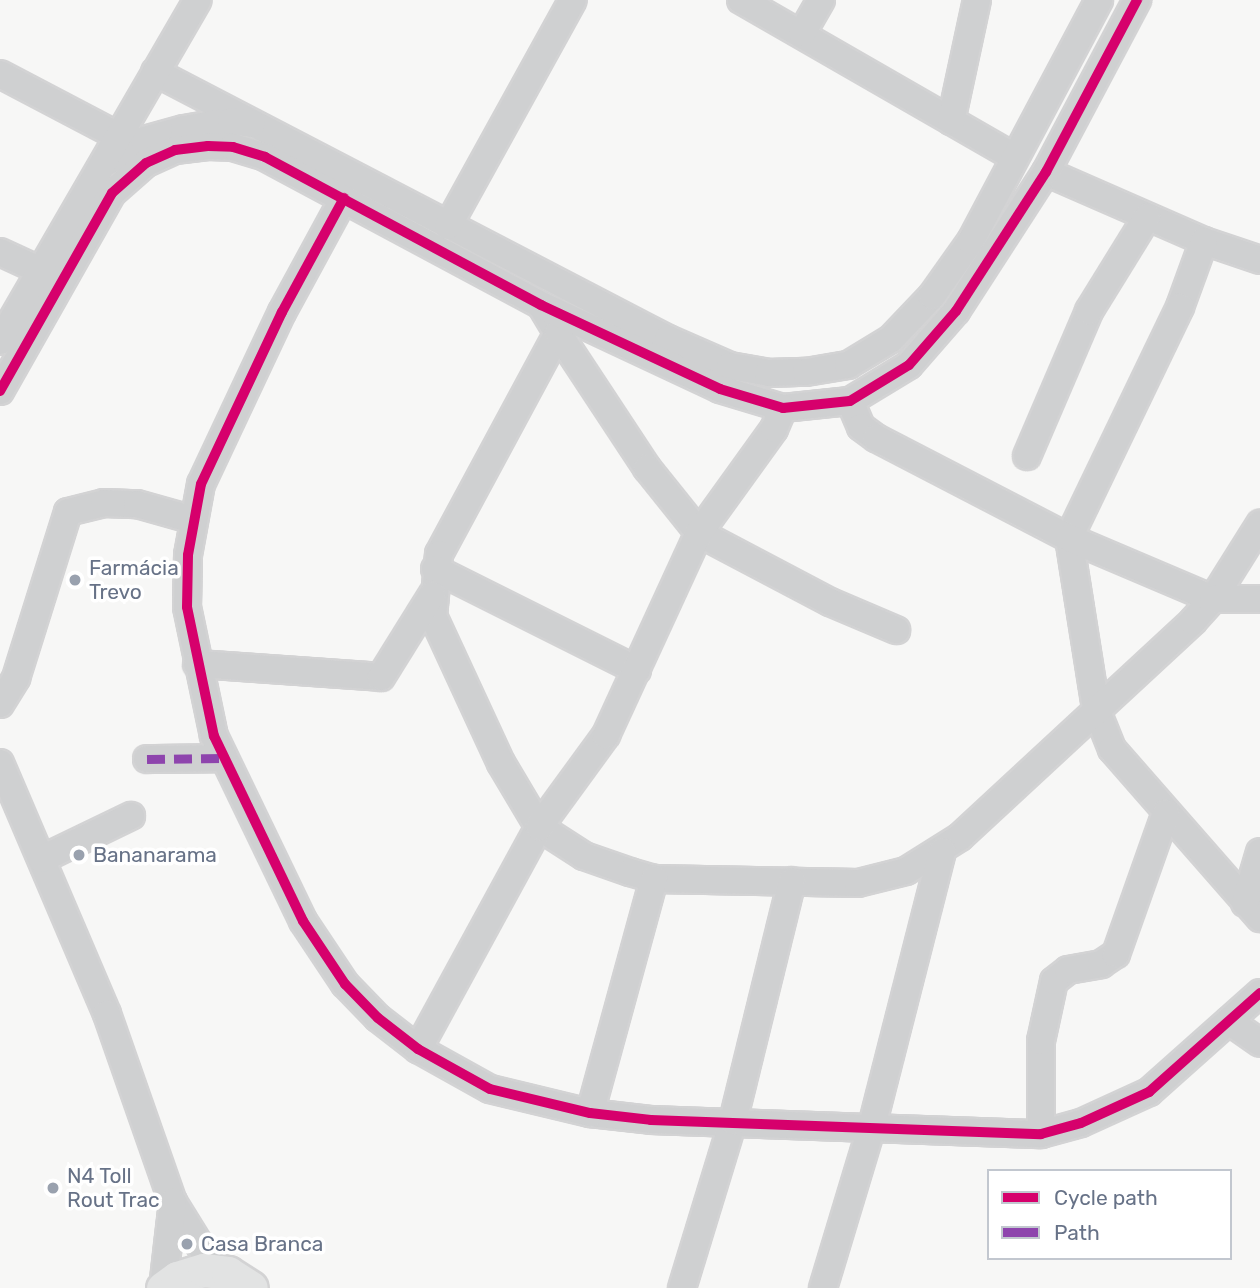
<!DOCTYPE html>
<html>
<head>
<meta charset="utf-8">
<style>
  body { margin:0 }
  #map { position:relative; width:1260px; height:1288px; overflow:hidden; background:#f7f7f6; font-family:Rubik,sans-serif }
  div>[style] { position:absolute }
  [style*='--x'] { left:calc(var(--x)*1px); top:calc(var(--y)*1px); width:calc(var(--w)*1px); rotate:calc(var(--a)*1deg) }
  .roads { filter:drop-shadow(2px 0 #d3d3d4) drop-shadow(-2px 0 #d3d3d4) drop-shadow(0 2px #d3d3d4) drop-shadow(0 -2px #d3d3d4) }
  .minor>* { height:26px; margin:-13px; padding:0 13px; transform-origin:13px; border-radius:13px; background:#cfd0d1 }
  .major>* { height:33px; margin:-16.5px; padding:0 16.5px; transform-origin:16.5px; border-radius:16.5px; background:#e2e3e3 }
  .quiet>* { height:9px; margin-top:-4.5px; transform-origin:0; background:repeating-linear-gradient(90deg,#8e44ad 0 18px,transparent 0 27px) }
  .cycleway>* { height:10px; margin:-5px; padding:0 5px; transform-origin:5px; border-radius:5px; background:#d6006c }
  .dots>* { width:19px; height:19px; translate:-50% -50%; box-sizing:border-box; border:4px solid #fff; border-radius:50% }
  span { translate:-50% -50%; white-space:nowrap; text-align:center; line-height:1.15; -webkit-text-stroke:7px #fff; paint-order:stroke }
  .poi-label { font-size:21px; color:#677287 }
  .left { translate:0 -50%; text-align:left }
  .legend { position:absolute; left:987px; top:1169px; width:245px; height:91px; box-sizing:border-box; background:#fff; border:2px solid #c2c7cf; margin:0; padding:9px 12px; list-style:none; font-size:21px; color:#677287 }
  .legend li { display:flex; align-items:center; gap:14px; height:35px }
  .legend b { width:35px; border:2px solid #c2c7cf }
</style>
</head>
<body>
<div id="map">
  <div class="roads">
    <div class="minor">
      <i style="--x:741;--y:0;--w:313;--a:29.9"></i>
      <i style="--x:802;--y:33;--w:38;--a:-60"></i>
      <i style="--x:155;--y:72;--w:578;--a:27.5"></i>
      <i style="--x:668;--y:339;--w:68;--a:23.5"></i>
      <i style="--x:730;--y:366;--w:39;--a:10"></i>
      <i style="--x:768;--y:373;--w:38;--a:-2"></i>
      <i style="--x:806;--y:372;--w:43;--a:-9.5"></i>
      <i style="--x:848;--y:365;--w:50;--a:-31.2"></i>
      <i style="--x:891;--y:339;--w:59;--a:-46.4"></i>
      <i style="--x:932;--y:296;--w:67;--a:-54.7"></i>
      <i style="--x:971;--y:241;--w:273;--a:-62"></i>
      <i style="--x:0;--y:74;--w:136;--a:27.7"></i>
      <i style="--x:951;--y:121;--w:124;--a:-77.9"></i>
      <i style="--x:107;--y:162;--w:43;--a:-30.7"></i>
      <i style="--x:144;--y:140;--w:41;--a:-15.4"></i>
      <i style="--x:184;--y:129;--w:48;--a:-9.7"></i>
      <i style="--x:231;--y:121;--w:21;--a:8"></i>
      <i style="--x:1046;--y:172;--w:172;--a:23.6"></i>
      <i style="--x:1204;--y:241;--w:59;--a:18.7"></i>
      <i style="--x:344;--y:198;--w:130;--a:118.5"></i>
      <i style="--x:282;--y:312;--w:190;--a:115.2"></i>
      <i style="--x:201;--y:484;--w:72;--a:100.4"></i>
      <i style="--x:188;--y:555;--w:52;--a:91.1"></i>
      <i style="--x:187;--y:607;--w:132;--a:78.2"></i>
      <i style="--x:214;--y:736;--w:205;--a:64.3"></i>
      <i style="--x:303;--y:921;--w:76;--a:56.3"></i>
      <i style="--x:345;--y:984;--w:47;--a:45.9"></i>
      <i style="--x:378;--y:1018;--w:51;--a:37.8"></i>
      <i style="--x:418;--y:1049;--w:82;--a:29.1"></i>
      <i style="--x:490;--y:1089;--w:103;--a:13.5"></i>
      <i style="--x:590;--y:1113;--w:61;--a:6.5"></i>
      <i style="--x:651;--y:1120;--w:390;--a:2.1"></i>
      <i style="--x:1041;--y:1134;--w:41;--a:-15.4"></i>
      <i style="--x:1081;--y:1123;--w:75;--a:-24.5"></i>
      <i style="--x:1149;--y:1092;--w:149;--a:-41.7"></i>
      <i style="--x:448;--y:226;--w:258;--a:-61.1"></i>
      <i style="--x:1204;--y:241;--w:70;--a:110"></i>
      <i style="--x:1180;--y:307;--w:256;--a:115.7"></i>
      <i style="--x:1069;--y:538;--w:173;--a:81"></i>
      <i style="--x:1096;--y:709;--w:43;--a:68.2"></i>
      <i style="--x:1112;--y:749;--w:225;--a:48.8"></i>
      <i style="--x:0;--y:252;--w:43;--a:24.8"></i>
      <i style="--x:541;--y:305;--w:33;--a:59"></i>
      <i style="--x:558;--y:333;--w:251;--a:118.3"></i>
      <i style="--x:439;--y:554;--w:62;--a:95.5"></i>
      <i style="--x:433;--y:616;--w:162;--a:65.2"></i>
      <i style="--x:501;--y:763;--w:74;--a:59.3"></i>
      <i style="--x:539;--y:827;--w:54;--a:32.8"></i>
      <i style="--x:584;--y:856;--w:49;--a:19.2"></i>
      <i style="--x:630;--y:872;--w:25;--a:16"></i>
      <i style="--x:654;--y:879;--w:204;--a:1.1"></i>
      <i style="--x:858;--y:883;--w:49;--a:-14"></i>
      <i style="--x:906;--y:871;--w:64;--a:-32.2"></i>
      <i style="--x:960;--y:837;--w:318;--a:-42.8"></i>
      <i style="--x:1193;--y:621;--w:30;--a:-48"></i>
      <i style="--x:1213;--y:599;--w:89;--a:-57.9"></i>
      <i style="--x:558;--y:333;--w:162;--a:56.6"></i>
      <i style="--x:647;--y:468;--w:83;--a:51.3"></i>
      <i style="--x:699;--y:533;--w:148;--a:27.8"></i>
      <i style="--x:830;--y:602;--w:72;--a:23"></i>
      <i style="--x:0;--y:341;--w:394;--a:-59.9"></i>
      <i style="--x:0;--y:391;--w:227;--a:-60.5"></i>
      <i style="--x:112;--y:193;--w:45;--a:-41.4"></i>
      <i style="--x:146;--y:163;--w:32;--a:-24"></i>
      <i style="--x:175;--y:150;--w:33;--a:-7"></i>
      <i style="--x:208;--y:146;--w:25;--a:2"></i>
      <i style="--x:233;--y:147;--w:34;--a:17"></i>
      <i style="--x:265;--y:157;--w:313;--a:28.2"></i>
      <i style="--x:541;--y:305;--w:198;--a:25.1"></i>
      <i style="--x:720;--y:389;--w:66;--a:16.8"></i>
      <i style="--x:783;--y:408;--w:67;--a:-6"></i>
      <i style="--x:850;--y:401;--w:69;--a:-31.4"></i>
      <i style="--x:909;--y:365;--w:72;--a:-49"></i>
      <i style="--x:956;--y:311;--w:166;--a:-57.1"></i>
      <i style="--x:1046;--y:172;--w:195;--a:-62.1"></i>
      <i style="--x:850;--y:401;--w:28;--a:67"></i>
      <i style="--x:861;--y:427;--w:19;--a:36"></i>
      <i style="--x:876;--y:438;--w:217;--a:27.4"></i>
      <i style="--x:1069;--y:538;--w:156;--a:23"></i>
      <i style="--x:1213;--y:599;--w:47;--a:0"></i>
      <i style="--x:1027;--y:456;--w:158;--a:-66.8"></i>
      <i style="--x:1089;--y:311;--w:110;--a:-58.3"></i>
      <i style="--x:435;--y:569;--w:226;--a:26.6"></i>
      <i style="--x:197;--y:664;--w:184;--a:4"></i>
      <i style="--x:381;--y:677;--w:97;--a:-58.1"></i>
      <i style="--x:0;--y:704;--w:31;--a:-58"></i>
      <i style="--x:16;--y:678;--w:174;--a:-72.6"></i>
      <i style="--x:68;--y:512;--w:37;--a:-14"></i>
      <i style="--x:104;--y:503;--w:33;--a:2"></i>
      <i style="--x:137;--y:504;--w:59;--a:15.7"></i>
      <i style="--x:147;--y:759;--w:77;--a:-0.7"></i>
      <i style="--x:0;--y:763;--w:273;--a:66.9"></i>
      <i style="--x:107;--y:1014;--w:199;--a:70.7"></i>
      <i style="--x:173;--y:1202;--w:80;--a:58.3"></i>
      <i style="--x:42;--y:859;--w:99;--a:-25.8"></i>
      <i style="--x:1245;--y:903;--w:53;--a:-73.6"></i>
      <i style="--x:1229;--y:1021;--w:38;--a:35"></i>
      <i style="--x:418;--y:1049;--w:253;--a:-61.4"></i>
      <i style="--x:539;--y:827;--w:114;--a:-53.9"></i>
      <i style="--x:606;--y:735;--w:222;--a:-65.3"></i>
      <i style="--x:699;--y:533;--w:128;--a:-54.2"></i>
      <i style="--x:774;--y:429;--w:23;--a:-67"></i>
      <i style="--x:590;--y:1113;--w:243;--a:-74.7"></i>
      <i style="--x:1041;--y:1134;--w:93;--a:-90"></i>
      <i style="--x:1041;--y:1041;--w:61;--a:-77.8"></i>
      <i style="--x:1054;--y:981;--w:18;--a:-38"></i>
      <i style="--x:1068;--y:970;--w:34;--a:-10"></i>
      <i style="--x:1101;--y:964;--w:18;--a:-34"></i>
      <i style="--x:1116;--y:954;--w:150;--a:-70.5"></i>
      <i style="--x:163;--y:1288;--w:87;--a:-83.4"></i>
      <i style="--x:682;--y:1288;--w:175;--a:-73"></i>
      <i style="--x:733;--y:1121;--w:247;--a:-76.2"></i>
      <i style="--x:823;--y:1288;--w:169;--a:-73.2"></i>
      <i style="--x:872;--y:1126;--w:284;--a:-75.7"></i>
    </div>
    <div class="major">
      <i style="--x:163;--y:1288;--w:17;--a:-36"></i>
      <i style="--x:177;--y:1278;--w:28;--a:-17"></i>
      <i style="--x:204;--y:1270;--w:24;--a:7"></i>
      <i style="--x:228;--y:1273;--w:27;--a:33"></i>
    </div>
  </div>
  <div class="quiet">
    <i style="--x:147;--y:759;--w:77;--a:-0.7"></i>
  </div>
  <div class="cycleway">
    <i style="--x:344;--y:198;--w:130;--a:118.5"></i>
    <i style="--x:282;--y:312;--w:190;--a:115.2"></i>
    <i style="--x:201;--y:484;--w:72;--a:100.4"></i>
    <i style="--x:188;--y:555;--w:52;--a:91.1"></i>
    <i style="--x:187;--y:607;--w:132;--a:78.2"></i>
    <i style="--x:214;--y:736;--w:205;--a:64.3"></i>
    <i style="--x:303;--y:921;--w:76;--a:56.3"></i>
    <i style="--x:345;--y:984;--w:47;--a:45.9"></i>
    <i style="--x:378;--y:1018;--w:51;--a:37.8"></i>
    <i style="--x:418;--y:1049;--w:82;--a:29.1"></i>
    <i style="--x:490;--y:1089;--w:103;--a:13.5"></i>
    <i style="--x:590;--y:1113;--w:61;--a:6.5"></i>
    <i style="--x:651;--y:1120;--w:390;--a:2.1"></i>
    <i style="--x:1041;--y:1134;--w:41;--a:-15.4"></i>
    <i style="--x:1081;--y:1123;--w:75;--a:-24.5"></i>
    <i style="--x:1149;--y:1092;--w:149;--a:-41.7"></i>
    <i style="--x:0;--y:391;--w:227;--a:-60.5"></i>
    <i style="--x:112;--y:193;--w:45;--a:-41.4"></i>
    <i style="--x:146;--y:163;--w:32;--a:-24"></i>
    <i style="--x:175;--y:150;--w:33;--a:-7"></i>
    <i style="--x:208;--y:146;--w:25;--a:2"></i>
    <i style="--x:233;--y:147;--w:34;--a:17"></i>
    <i style="--x:265;--y:157;--w:313;--a:28.2"></i>
    <i style="--x:541;--y:305;--w:198;--a:25.1"></i>
    <i style="--x:720;--y:389;--w:66;--a:16.8"></i>
    <i style="--x:783;--y:408;--w:67;--a:-6"></i>
    <i style="--x:850;--y:401;--w:69;--a:-31.4"></i>
    <i style="--x:909;--y:365;--w:72;--a:-49"></i>
    <i style="--x:956;--y:311;--w:166;--a:-57.1"></i>
    <i style="--x:1046;--y:172;--w:195;--a:-62.1"></i>
  </div>
  <div class="dots">
    <i style="left:75px;top:580px;background:#99a1ae"></i>
    <i style="left:79px;top:855px;background:#99a1ae"></i>
    <i style="left:53px;top:1188px;background:#99a1ae"></i>
    <i style="left:187px;top:1244px;background:#99a1ae"></i>
  </div>
  <div class="poi-label">
    <span class="left" style="left:89px;top:580px">Farmácia<br>Trevo</span>
    <span class="left" style="left:93px;top:855px">Bananarama</span>
    <span class="left" style="left:67px;top:1188px">N4 Toll<br>Rout Trac</span>
    <span class="left" style="left:201px;top:1244px">Casa Branca</span>
  </div>
  <ul class="legend">
  <li><b style="height:9px;background:#d6006c"></b>Cycle path</li>
  <li><b style="height:9px;background:#8e44ad"></b>Path</li>
  </ul>
</div>
</body>
</html>
